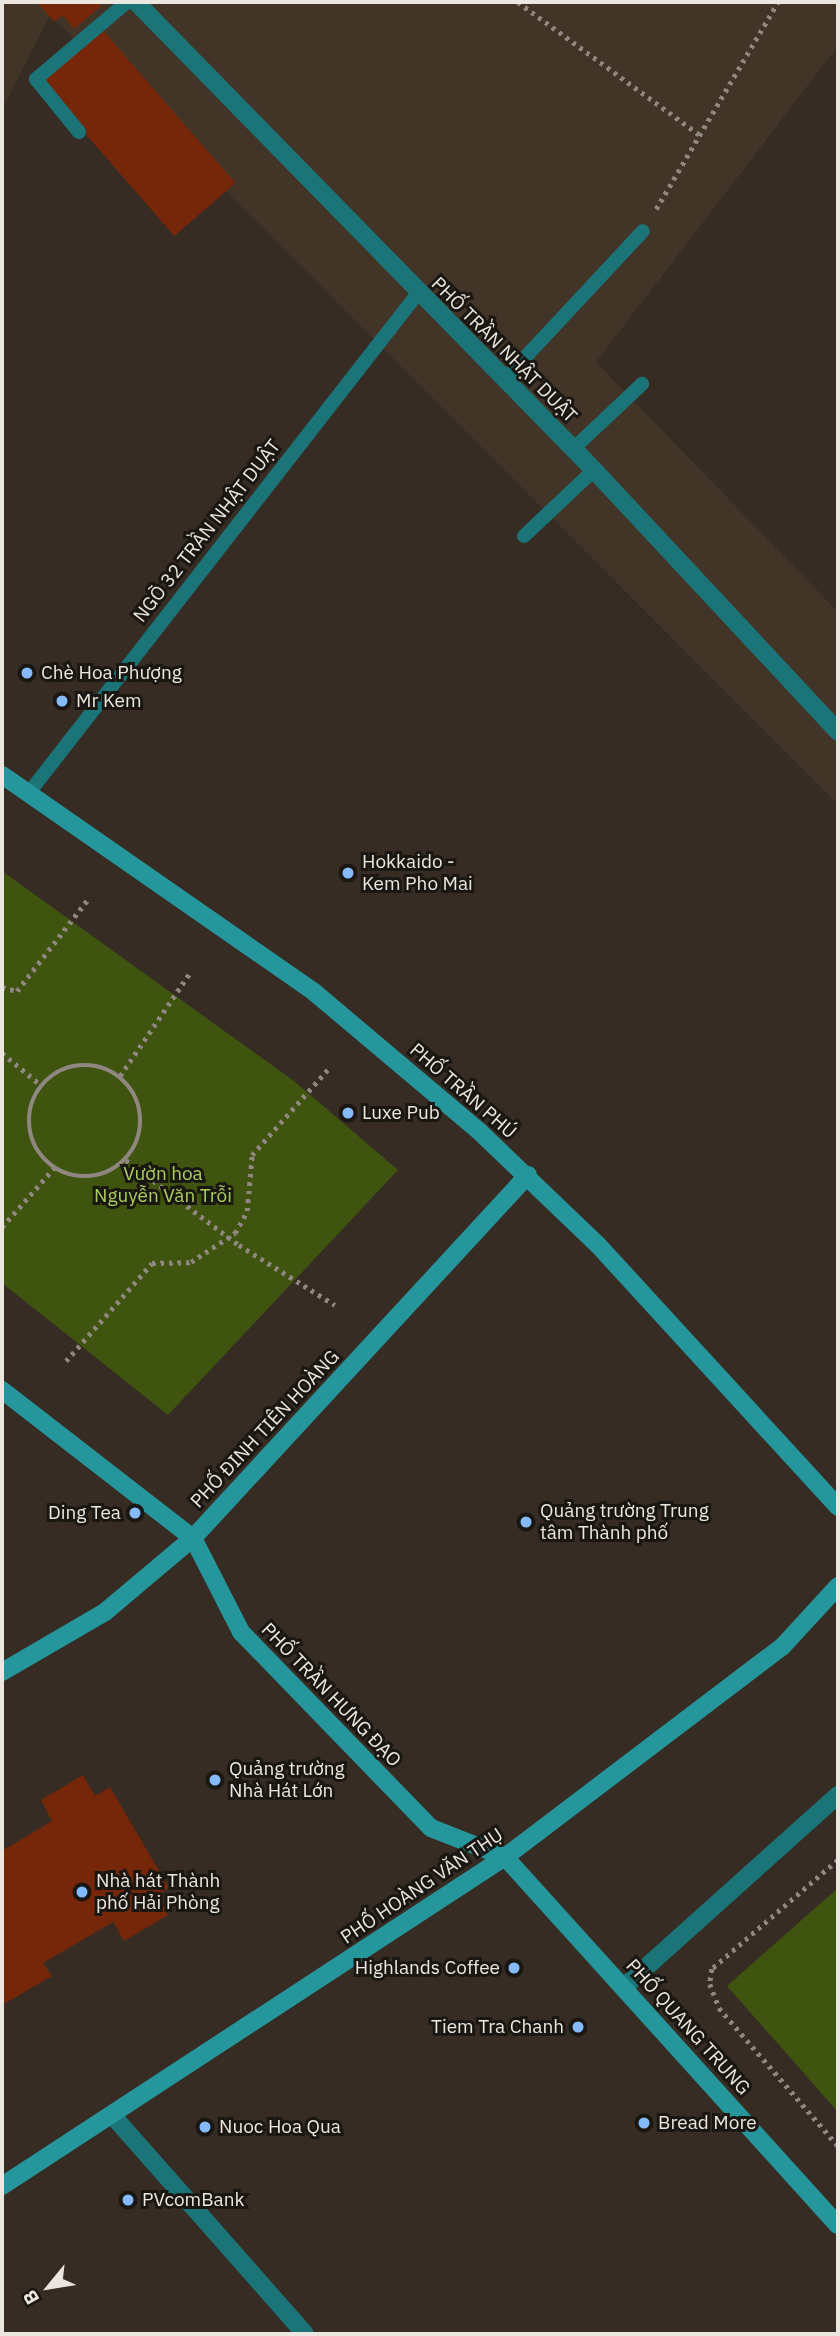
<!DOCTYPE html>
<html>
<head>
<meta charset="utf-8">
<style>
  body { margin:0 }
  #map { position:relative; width:840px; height:2336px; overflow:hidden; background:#362c24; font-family:"IBM Plex Sans",sans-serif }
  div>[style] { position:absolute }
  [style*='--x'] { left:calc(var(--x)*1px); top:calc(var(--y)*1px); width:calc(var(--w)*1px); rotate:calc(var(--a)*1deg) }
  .built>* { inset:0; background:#423528 }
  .green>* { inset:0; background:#3f540f }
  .building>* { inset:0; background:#762709; transform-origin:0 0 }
  .path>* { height:4.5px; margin-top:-2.25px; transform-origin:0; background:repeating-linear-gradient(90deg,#8f8780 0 3.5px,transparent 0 8.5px) }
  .path>.ring { margin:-2.25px; padding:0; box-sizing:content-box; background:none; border:4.5px solid #8f8780; border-radius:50% }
  .service>* { height:14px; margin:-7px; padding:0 7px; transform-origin:7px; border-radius:7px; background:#1a7478 }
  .minor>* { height:18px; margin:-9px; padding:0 9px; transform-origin:9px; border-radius:9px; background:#1a7478 }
  .tertiary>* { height:18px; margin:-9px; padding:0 9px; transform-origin:9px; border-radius:9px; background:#1a7478 }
  .secondary>* { height:18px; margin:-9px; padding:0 9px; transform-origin:9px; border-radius:9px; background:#25979c }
  .dots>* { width:19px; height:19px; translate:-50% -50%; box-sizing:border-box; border:4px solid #1a1612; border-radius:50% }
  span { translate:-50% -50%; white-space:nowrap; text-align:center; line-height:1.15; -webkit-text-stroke:6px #1a1612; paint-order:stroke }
  .street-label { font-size:19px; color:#ece6e0 }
  .poi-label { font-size:19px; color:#ece6e0 }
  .left { translate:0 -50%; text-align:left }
  .right { translate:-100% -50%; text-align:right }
  .park-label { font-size:19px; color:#a8ce5e }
  .frame { position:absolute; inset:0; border:4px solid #ece6e0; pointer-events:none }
  .north { position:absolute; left:14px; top:2252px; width:70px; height:70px; -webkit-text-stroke:5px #1a1612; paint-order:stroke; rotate:240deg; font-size:19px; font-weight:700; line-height:28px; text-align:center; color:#ece6e0 }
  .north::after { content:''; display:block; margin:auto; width:24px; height:32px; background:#ece6e0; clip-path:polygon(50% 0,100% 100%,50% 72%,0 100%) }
</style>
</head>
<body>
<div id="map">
  <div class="built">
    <i style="clip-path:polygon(2px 2px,838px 2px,838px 46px,596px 362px,838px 612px,838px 804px,50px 15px,2px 110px)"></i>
  </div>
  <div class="green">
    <i style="clip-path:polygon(2px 871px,294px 1081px,398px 1170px,168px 1415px,2px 1283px)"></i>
    <i style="clip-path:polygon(838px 1888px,838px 2112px,727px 1986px)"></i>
  </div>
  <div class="building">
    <i style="clip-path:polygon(37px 2px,97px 2px,101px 6px,74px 29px,63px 15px,54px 22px)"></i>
    <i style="left:99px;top:26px;width:208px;height:81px;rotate:49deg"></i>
    <i style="clip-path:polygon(83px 1775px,95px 1796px,110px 1787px,169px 1888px,157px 1895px,168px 1915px,124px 1941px,113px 1922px,43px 1963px,52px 1976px,2px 2005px,2px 1851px,52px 1821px,41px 1800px)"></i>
  </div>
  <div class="path">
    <i style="--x:518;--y:2;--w:225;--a:36.2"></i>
    <i style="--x:656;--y:209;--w:240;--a:-59.5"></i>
    <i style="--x:2;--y:987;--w:16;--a:15"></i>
    <i style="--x:17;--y:991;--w:116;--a:-52.3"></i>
    <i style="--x:2;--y:1053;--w:52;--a:39.5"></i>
    <i class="ring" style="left:29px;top:1065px;width:107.5px;height:107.5px"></i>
    <i style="--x:120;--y:1076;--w:127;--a:-55.9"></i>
    <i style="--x:126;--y:1160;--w:141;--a:37"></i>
    <i style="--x:239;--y:1245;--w:113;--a:32"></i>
    <i style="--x:2;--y:1227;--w:79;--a:-48.6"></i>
    <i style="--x:66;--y:1361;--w:130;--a:-48.7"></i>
    <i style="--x:152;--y:1263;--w:39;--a:-1"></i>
    <i style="--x:191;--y:1262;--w:53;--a:-33.4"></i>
    <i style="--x:235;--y:1233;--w:25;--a:-61"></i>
    <i style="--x:247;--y:1211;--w:56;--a:-84.9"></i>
    <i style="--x:252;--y:1155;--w:115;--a:-48.5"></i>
    <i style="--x:838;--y:1860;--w:167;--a:139.1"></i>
    <i style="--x:712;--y:1969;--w:15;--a:98"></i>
    <i style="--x:710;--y:1984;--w:26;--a:69"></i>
    <i style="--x:719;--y:2008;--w:182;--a:49.2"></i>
  </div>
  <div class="service">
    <i style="--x:79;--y:132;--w:68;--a:-129.1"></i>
    <i style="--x:36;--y:79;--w:119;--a:-40.2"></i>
    <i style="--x:505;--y:379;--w:202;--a:-47"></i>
    <i style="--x:573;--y:449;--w:95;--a:-43.3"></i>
    <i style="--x:524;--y:536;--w:96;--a:-43.3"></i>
    <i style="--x:28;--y:794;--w:635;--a:-52.1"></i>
  </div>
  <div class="minor">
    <i style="--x:136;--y:2;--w:655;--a:45.62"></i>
    <i style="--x:594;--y:470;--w:358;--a:47"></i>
    <i style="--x:624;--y:1987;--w:288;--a:-41.9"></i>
  </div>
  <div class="tertiary">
    <i style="--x:113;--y:2116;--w:290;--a:48.6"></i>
  </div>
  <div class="secondary">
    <i style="--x:2;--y:775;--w:380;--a:34.8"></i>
    <i style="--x:314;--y:992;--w:217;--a:40.1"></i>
    <i style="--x:480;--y:1132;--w:163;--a:43.8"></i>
    <i style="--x:598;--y:1245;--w:355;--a:47.5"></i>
    <i style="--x:2;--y:1390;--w:242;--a:37.8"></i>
    <i style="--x:193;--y:1538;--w:106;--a:62.9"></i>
    <i style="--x:241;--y:1632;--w:273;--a:45.9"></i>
    <i style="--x:431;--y:1828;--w:79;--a:21.4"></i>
    <i style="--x:505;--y:1857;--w:496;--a:47.9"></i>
    <i style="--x:2;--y:1672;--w:119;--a:-30.2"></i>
    <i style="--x:105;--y:1612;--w:115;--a:-40.1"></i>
    <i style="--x:193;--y:1538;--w:494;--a:-47.3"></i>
    <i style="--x:2;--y:2186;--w:601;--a:-33.19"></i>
    <i style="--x:505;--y:1857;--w:348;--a:-37.2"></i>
    <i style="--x:782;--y:1647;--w:83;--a:-47.4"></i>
  </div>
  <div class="dots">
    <i style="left:27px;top:673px;background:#86bbfb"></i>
    <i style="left:62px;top:701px;background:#86bbfb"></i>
    <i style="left:348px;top:873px;background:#86bbfb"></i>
    <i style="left:348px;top:1113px;background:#86bbfb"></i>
    <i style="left:135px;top:1513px;background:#86bbfb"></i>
    <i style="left:526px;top:1522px;background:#86bbfb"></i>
    <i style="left:215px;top:1780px;background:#86bbfb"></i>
    <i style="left:82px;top:1892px;background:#86bbfb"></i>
    <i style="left:514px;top:1968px;background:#86bbfb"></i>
    <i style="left:578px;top:2027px;background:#86bbfb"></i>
    <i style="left:644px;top:2123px;background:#86bbfb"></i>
    <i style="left:205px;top:2127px;background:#86bbfb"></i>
    <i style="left:128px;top:2200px;background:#86bbfb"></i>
  </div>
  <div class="street-label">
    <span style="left:504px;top:350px;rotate:45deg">PHỐ TRẦN NHẬT DUẬT</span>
    <span style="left:207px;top:531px;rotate:-52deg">NGÕ 32 TRẦN NHẬT DUẬT</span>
    <span style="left:463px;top:1091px;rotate:41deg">PHỐ TRẦN PHÚ</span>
    <span style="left:265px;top:1429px;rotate:-47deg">PHỐ ĐINH TIÊN HOÀNG</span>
    <span style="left:331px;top:1695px;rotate:46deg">PHỐ TRẦN HƯNG ĐẠO</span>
    <span style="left:422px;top:1886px;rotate:-34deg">PHỐ HOÀNG VĂN THỤ</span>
    <span style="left:688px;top:2027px;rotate:48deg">PHỐ QUANG TRUNG</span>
  </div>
  <div class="poi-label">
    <span class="left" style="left:41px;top:673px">Chè Hoa Phượng</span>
    <span class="left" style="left:76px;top:701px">Mr Kem</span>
    <span class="left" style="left:362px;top:873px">Hokkaido -<br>Kem Pho Mai</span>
    <span class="left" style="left:362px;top:1113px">Luxe Pub</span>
    <span class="left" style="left:540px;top:1522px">Quảng trường Trung<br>tâm Thành phố</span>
    <span class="right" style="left:121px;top:1513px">Ding Tea</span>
    <span class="left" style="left:229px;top:1780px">Quảng trường<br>Nhà Hát Lớn</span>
    <span class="left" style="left:96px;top:1892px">Nhà hát Thành<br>phố Hải Phòng</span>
    <span class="right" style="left:500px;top:1968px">Highlands Coffee</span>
    <span class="right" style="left:564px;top:2027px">Tiem Tra Chanh</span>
    <span class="left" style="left:658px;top:2123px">Bread More</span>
    <span class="left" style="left:219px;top:2127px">Nuoc Hoa Qua</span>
    <span class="left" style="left:142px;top:2200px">PVcomBank</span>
  </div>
  <div class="park-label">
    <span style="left:163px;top:1185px">Vườn hoa<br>Nguyễn Văn Trỗi</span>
  </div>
  <div class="frame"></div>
  <div class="north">B</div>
</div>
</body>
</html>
